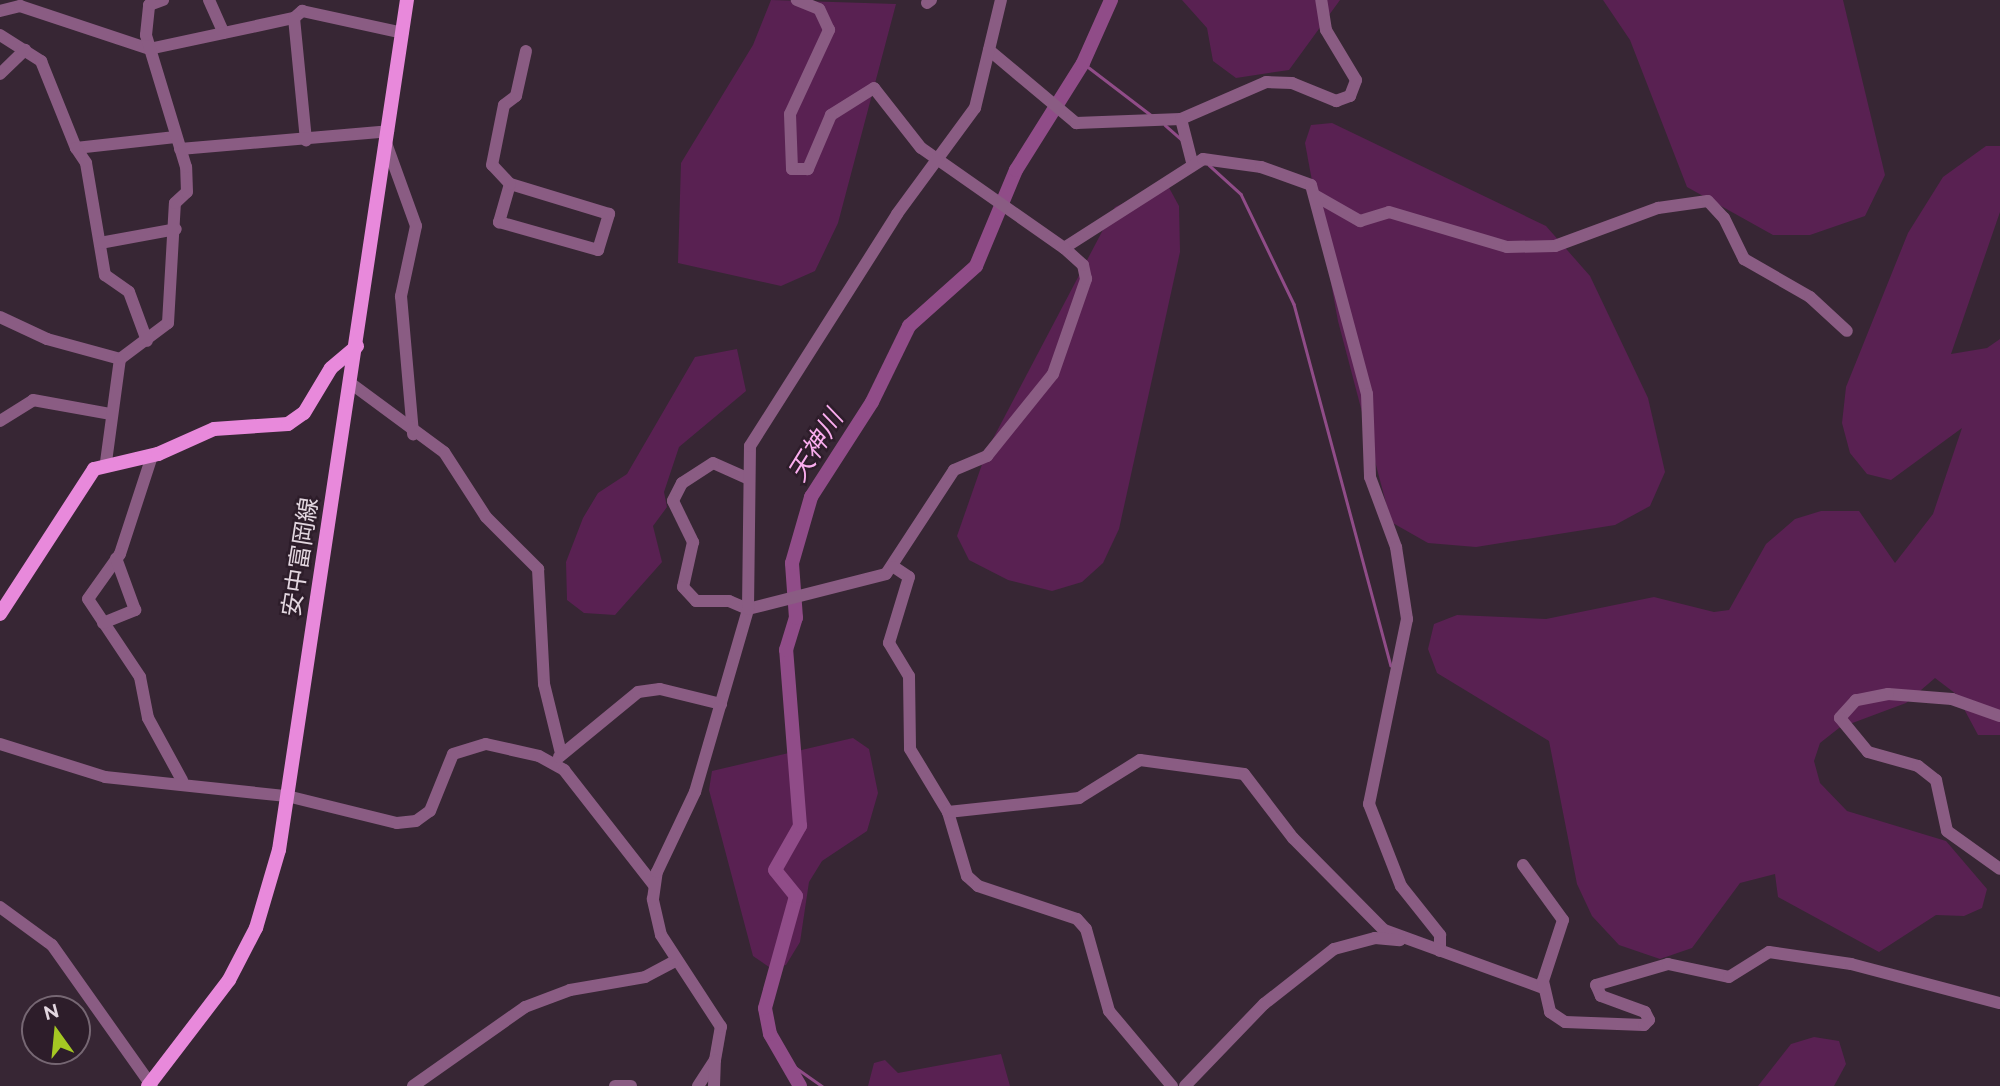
<!DOCTYPE html>
<html>
<head>
<meta charset="utf-8">
<style>
  body { margin:0 }
  #map { position:relative; width:2000px; height:1086px; overflow:hidden; background:#372634; font-family:Raleway,"Noto Sans JP",sans-serif }
  div>[style] { position:absolute }
  [style*='--x'] { left:calc(var(--x)*1px); top:calc(var(--y)*1px); width:calc(var(--w)*1px); rotate:calc(var(--a)*1deg) }
  .green>* { inset:0; background:#592152 }
  .stream>* { height:2.5px; margin:-1.25px; padding:0 1.25px; transform-origin:1.25px; border-radius:1.25px; background:#904c88 }
  .river>* { height:14px; margin:-7px; padding:0 7px; transform-origin:7px; border-radius:7px; background:#904c88 }
  .minor>* { height:12px; margin:-6px; padding:0 6px; transform-origin:6px; border-radius:6px; background:#8a5c83 }
  .major>* { height:14px; margin:-7px; padding:0 7px; transform-origin:7px; border-radius:7px; background:#e889db }
  span { translate:-50% -50%; white-space:nowrap; text-align:center; line-height:1.15; -webkit-text-stroke:5px #2d1d2a; paint-order:stroke }
  .street-label { font-size:24px; color:#e3d7e0 }
  .water-label { font-size:26px; color:#faadee; font-style:italic }
  .north { position:absolute; left:21px; top:995px; width:70px; height:70px; box-sizing:border-box; background:#2d1d2a; border:2px solid #766773; border-radius:50%; rotate:345deg; font-size:19px; font-weight:700; line-height:28px; text-align:center; color:#e3d7e0 }
  .north::after { content:''; display:block; margin:auto; width:24px; height:32px; background:#a5c823; clip-path:polygon(50% 0,100% 100%,50% 72%,0 100%) }
</style>
</head>
<body>
<div id="map">
  <div class="green">
    <i style="clip-path:polygon(771px 0,896px 4px,838px 223px,815px 271px,781px 286px,678px 263px,681px 163px,753px 45px)"></i>
    <i style="clip-path:polygon(1182px 0,1340px 0,1289px 70px,1236px 78px,1213px 61px,1207px 28px)"></i>
    <i style="clip-path:polygon(1603px 0,1843px 0,1885px 175px,1865px 216px,1810px 235px,1773px 235px,1687px 187px,1630px 40px)"></i>
    <i style="clip-path:polygon(1332px 123px,1546px 226px,1590px 276px,1648px 398px,1665px 472px,1650px 506px,1615px 525px,1476px 547px,1428px 543px,1391px 522px,1338px 321px,1305px 143px,1311px 125px)"></i>
    <i style="clip-path:polygon(1986px 146px,2000px 146px,2000px 212px,1951px 354px,1987px 348px,2000px 339px,2000px 735px,1978px 735px,1956px 694px,1935px 678px,1906px 703px,1839px 728px,1820px 743px,1814px 761px,1820px 783px,1847px 811px,1946px 841px,1987px 889px,1982px 908px,1964px 916px,1936px 915px,1879px 952px,1778px 897px,1775px 874px,1740px 883px,1692px 948px,1660px 959px,1619px 945px,1592px 916px,1577px 884px,1549px 741px,1437px 673px,1428px 649px,1434px 624px,1457px 615px,1546px 619px,1654px 597px,1714px 612px,1729px 610px,1766px 544px,1795px 519px,1821px 511px,1859px 511px,1895px 563px,1933px 514px,1962px 428px,1891px 480px,1867px 474px,1850px 453px,1842px 423px,1846px 387px,1908px 233px,1943px 177px)"></i>
    <i style="clip-path:polygon(1167px 184px,1179px 206px,1180px 252px,1119px 529px,1103px 563px,1082px 582px,1052px 591px,1008px 580px,969px 560px,957px 536px,987px 450px,1115px 207px)"></i>
    <i style="clip-path:polygon(737px 349px,746px 391px,679px 447px,664px 492px,667px 507px,653px 526px,662px 562px,615px 615px,584px 613px,567px 600px,566px 562px,583px 518px,598px 493px,627px 474px,695px 357px)"></i>
    <i style="clip-path:polygon(853px 738px,869px 749px,878px 793px,867px 831px,822px 861px,809px 882px,800px 942px,786px 965px,772px 969px,753px 956px,709px 790px,712px 771px)"></i>
    <i style="clip-path:polygon(1814px 1037px,1839px 1041px,1846px 1064px,1834px 1086px,1758px 1086px,1791px 1044px)"></i>
    <i style="clip-path:polygon(1001px 1054px,1010px 1086px,868px 1086px,874px 1063px,885px 1060px,898px 1073px)"></i>
  </div>
  <div class="stream">
    <i style="--x:1083;--y:63;--w:86;--a:37.4"></i>
    <i style="--x:1165;--y:125;--w:21;--a:41"></i>
    <i style="--x:1209;--y:165;--w:43;--a:42.2"></i>
    <i style="--x:1241;--y:194;--w:122;--a:64.3"></i>
    <i style="--x:1294;--y:304;--w:374;--a:75"></i>
    <i style="--x:788;--y:1062;--w:42;--a:35.2"></i>
  </div>
  <div class="river">
    <i style="--x:800;--y:1086;--w:60;--a:-120"></i>
    <i style="--x:770;--y:1034;--w:26;--a:-101"></i>
    <i style="--x:765;--y:1008;--w:116;--a:-74.5"></i>
    <i style="--x:796;--y:896;--w:33;--a:-129"></i>
    <i style="--x:775;--y:870;--w:51;--a:-60.4"></i>
    <i style="--x:800;--y:826;--w:177;--a:-94.5"></i>
    <i style="--x:786;--y:650;--w:34;--a:-73"></i>
    <i style="--x:796;--y:618;--w:55;--a:-94.2"></i>
    <i style="--x:792;--y:563;--w:69;--a:-73.9"></i>
    <i style="--x:811;--y:497;--w:113;--a:-57.3"></i>
    <i style="--x:872;--y:402;--w:85;--a:-64"></i>
    <i style="--x:909;--y:326;--w:90;--a:-41.8"></i>
    <i style="--x:976;--y:266;--w:104;--a:-67.4"></i>
    <i style="--x:1016;--y:170;--w:126;--a:-57.9"></i>
    <i style="--x:1083;--y:63;--w:69;--a:-66"></i>
  </div>
  <div class="minor">
    <i style="--x:209;--y:0;--w:36;--a:66"></i>
    <i style="--x:927;--y:3;--w:5;--a:-37"></i>
    <i style="--x:0;--y:11;--w:21;--a:-14"></i>
    <i style="--x:20;--y:6;--w:136;--a:18.4"></i>
    <i style="--x:149;--y:49;--w:148;--a:-12.1"></i>
    <i style="--x:294;--y:18;--w:11;--a:-41"></i>
    <i style="--x:302;--y:11;--w:103;--a:12.3"></i>
    <i style="--x:294;--y:18;--w:123;--a:84.4"></i>
    <i style="--x:0;--y:35;--w:49;--a:32.4"></i>
    <i style="--x:41;--y:61;--w:94;--a:68.1"></i>
    <i style="--x:76;--y:148;--w:100;--a:-6.3"></i>
    <i style="--x:989;--y:50;--w:114;--a:40"></i>
    <i style="--x:1076;--y:123;--w:105;--a:-2.2"></i>
    <i style="--x:1181;--y:119;--w:93;--a:-23.5"></i>
    <i style="--x:1266;--y:82;--w:26;--a:2"></i>
    <i style="--x:1292;--y:83;--w:48;--a:22.2"></i>
    <i style="--x:1336;--y:101;--w:15;--a:-20"></i>
    <i style="--x:1350;--y:96;--w:17;--a:-69"></i>
    <i style="--x:1356;--y:80;--w:58;--a:-121"></i>
    <i style="--x:1326;--y:30;--w:30;--a:-99"></i>
    <i style="--x:0;--y:74;--w:35;--a:-44"></i>
    <i style="--x:1181;--y:119;--w:44;--a:75.7"></i>
    <i style="--x:386;--y:143;--w:88;--a:70.1"></i>
    <i style="--x:416;--y:226;--w:72;--a:102.1"></i>
    <i style="--x:401;--y:296;--w:139;--a:85"></i>
    <i style="--x:76;--y:148;--w:18;--a:56"></i>
    <i style="--x:86;--y:163;--w:114;--a:80.4"></i>
    <i style="--x:105;--y:275;--w:29;--a:35"></i>
    <i style="--x:129;--y:292;--w:52;--a:69.8"></i>
    <i style="--x:180;--y:149;--w:209;--a:-4.9"></i>
    <i style="--x:510;--y:184;--w:40;--a:106"></i>
    <i style="--x:499;--y:222;--w:103;--a:15.8"></i>
    <i style="--x:598;--y:250;--w:38;--a:-73"></i>
    <i style="--x:609;--y:214;--w:103;--a:-163.1"></i>
    <i style="--x:510;--y:184;--w:26;--a:-133"></i>
    <i style="--x:492;--y:165;--w:61;--a:-78.7"></i>
    <i style="--x:504;--y:105;--w:15;--a:-37"></i>
    <i style="--x:516;--y:96;--w:46;--a:-77.5"></i>
    <i style="--x:1316;--y:196;--w:51;--a:29.6"></i>
    <i style="--x:1360;--y:221;--w:30;--a:-17"></i>
    <i style="--x:1389;--y:212;--w:123;--a:16.5"></i>
    <i style="--x:1507;--y:247;--w:48;--a:-1.2"></i>
    <i style="--x:1555;--y:246;--w:110;--a:-20.3"></i>
    <i style="--x:1658;--y:208;--w:50;--a:-8"></i>
    <i style="--x:1708;--y:201;--w:23;--a:47"></i>
    <i style="--x:1724;--y:218;--w:46;--a:64"></i>
    <i style="--x:1744;--y:259;--w:76;--a:29.9"></i>
    <i style="--x:1810;--y:297;--w:50;--a:42.6"></i>
    <i style="--x:100;--y:243;--w:77;--a:-10.4"></i>
    <i style="--x:1064;--y:248;--w:165;--a:-32.6"></i>
    <i style="--x:1203;--y:159;--w:59;--a:7.9"></i>
    <i style="--x:1261;--y:167;--w:53;--a:19.8"></i>
    <i style="--x:1311;--y:185;--w:216;--a:75"></i>
    <i style="--x:1367;--y:394;--w:83;--a:87.9"></i>
    <i style="--x:1370;--y:477;--w:75;--a:69.6"></i>
    <i style="--x:1396;--y:547;--w:73;--a:81.3"></i>
    <i style="--x:1407;--y:619;--w:189;--a:101.6"></i>
    <i style="--x:1369;--y:804;--w:88;--a:68.7"></i>
    <i style="--x:1401;--y:886;--w:63;--a:51.5"></i>
    <i style="--x:1440;--y:935;--w:16;--a:90"></i>
    <i style="--x:0;--y:317;--w:52;--a:25.1"></i>
    <i style="--x:47;--y:339;--w:76;--a:15.3"></i>
    <i style="--x:353;--y:385;--w:113;--a:36.4"></i>
    <i style="--x:444;--y:452;--w:77;--a:57.1"></i>
    <i style="--x:486;--y:517;--w:74;--a:45"></i>
    <i style="--x:538;--y:569;--w:115;--a:87"></i>
    <i style="--x:544;--y:684;--w:71;--a:76.2"></i>
    <i style="--x:0;--y:421;--w:39;--a:-32"></i>
    <i style="--x:33;--y:400;--w:78;--a:10.3"></i>
    <i style="--x:152;--y:456;--w:103;--a:108.1"></i>
    <i style="--x:120;--y:554;--w:55;--a:125.4"></i>
    <i style="--x:88;--y:599;--w:94;--a:56.3"></i>
    <i style="--x:140;--y:677;--w:42;--a:79"></i>
    <i style="--x:148;--y:718;--w:71;--a:61.3"></i>
    <i style="--x:106;--y:462;--w:104;--a:-82.3"></i>
    <i style="--x:120;--y:359;--w:60;--a:-36.9"></i>
    <i style="--x:168;--y:323;--w:120;--a:-86.7"></i>
    <i style="--x:175;--y:203;--w:16;--a:-43"></i>
    <i style="--x:187;--y:192;--w:25;--a:-92"></i>
    <i style="--x:186;--y:167;--w:138;--a:-106.9"></i>
    <i style="--x:146;--y:35;--w:30;--a:-84"></i>
    <i style="--x:149;--y:5;--w:15;--a:-20"></i>
    <i style="--x:749;--y:479;--w:39;--a:-156"></i>
    <i style="--x:713;--y:463;--w:37;--a:147"></i>
    <i style="--x:682;--y:483;--w:20;--a:117"></i>
    <i style="--x:673;--y:501;--w:46;--a:64"></i>
    <i style="--x:693;--y:542;--w:46;--a:102.5"></i>
    <i style="--x:683;--y:587;--w:19;--a:47"></i>
    <i style="--x:696;--y:601;--w:33;--a:0"></i>
    <i style="--x:729;--y:601;--w:21;--a:23"></i>
    <i style="--x:748;--y:609;--w:142;--a:-14.2"></i>
    <i style="--x:886;--y:574;--w:124;--a:-56.8"></i>
    <i style="--x:954;--y:470;--w:36;--a:-23"></i>
    <i style="--x:987;--y:456;--w:105;--a:-51.2"></i>
    <i style="--x:1053;--y:374;--w:101;--a:-70.8"></i>
    <i style="--x:1086;--y:279;--w:14;--a:-102"></i>
    <i style="--x:1083;--y:265;--w:25;--a:-138"></i>
    <i style="--x:1064;--y:248;--w:174;--a:-145"></i>
    <i style="--x:921;--y:148;--w:76;--a:-128.1"></i>
    <i style="--x:874;--y:88;--w:51;--a:147.9"></i>
    <i style="--x:831;--y:115;--w:59;--a:113.1"></i>
    <i style="--x:808;--y:169;--w:16;--a:180"></i>
    <i style="--x:792;--y:169;--w:55;--a:-92.1"></i>
    <i style="--x:790;--y:114;--w:93;--a:-65.1"></i>
    <i style="--x:829;--y:30;--w:23;--a:-115"></i>
    <i style="--x:819;--y:9;--w:24;--a:-158"></i>
    <i style="--x:894;--y:567;--w:18;--a:34"></i>
    <i style="--x:909;--y:577;--w:69;--a:106.9"></i>
    <i style="--x:889;--y:643;--w:39;--a:59"></i>
    <i style="--x:909;--y:676;--w:73;--a:89.2"></i>
    <i style="--x:910;--y:749;--w:74;--a:58.9"></i>
    <i style="--x:948;--y:812;--w:67;--a:73.5"></i>
    <i style="--x:967;--y:876;--w:15;--a:42"></i>
    <i style="--x:978;--y:886;--w:104;--a:18.4"></i>
    <i style="--x:1077;--y:919;--w:13;--a:48"></i>
    <i style="--x:1086;--y:929;--w:85;--a:74.3"></i>
    <i style="--x:1109;--y:1011;--w:98;--a:50"></i>
    <i style="--x:103;--y:623;--w:35;--a:-22"></i>
    <i style="--x:135;--y:610;--w:55;--a:-110.1"></i>
    <i style="--x:2000;--y:716;--w:51;--a:-160.5"></i>
    <i style="--x:1952;--y:699;--w:64;--a:-175.5"></i>
    <i style="--x:1888;--y:694;--w:33;--a:169"></i>
    <i style="--x:1856;--y:700;--w:24;--a:132"></i>
    <i style="--x:1840;--y:718;--w:44;--a:50.5"></i>
    <i style="--x:1868;--y:752;--w:52;--a:15.6"></i>
    <i style="--x:1918;--y:766;--w:23;--a:38"></i>
    <i style="--x:1936;--y:780;--w:52;--a:77.8"></i>
    <i style="--x:1947;--y:831;--w:65;--a:35.6"></i>
    <i style="--x:0;--y:744;--w:110;--a:17.4"></i>
    <i style="--x:105;--y:777;--w:183;--a:6"></i>
    <i style="--x:287;--y:796;--w:113;--a:13.8"></i>
    <i style="--x:397;--y:823;--w:19;--a:-6"></i>
    <i style="--x:416;--y:821;--w:17;--a:-36"></i>
    <i style="--x:430;--y:811;--w:61;--a:-68"></i>
    <i style="--x:453;--y:754;--w:34;--a:-17"></i>
    <i style="--x:486;--y:744;--w:54;--a:12.8"></i>
    <i style="--x:539;--y:756;--w:29;--a:29"></i>
    <i style="--x:564;--y:770;--w:146;--a:52"></i>
    <i style="--x:559;--y:757;--w:102;--a:-39.4"></i>
    <i style="--x:638;--y:692;--w:22;--a:-8"></i>
    <i style="--x:660;--y:689;--w:63;--a:13.8"></i>
    <i style="--x:948;--y:812;--w:132;--a:-6.1"></i>
    <i style="--x:1079;--y:798;--w:72;--a:-31.9"></i>
    <i style="--x:1140;--y:760;--w:105;--a:7.7"></i>
    <i style="--x:1244;--y:774;--w:81;--a:52.6"></i>
    <i style="--x:1293;--y:838;--w:129;--a:45.3"></i>
    <i style="--x:1384;--y:930;--w:169;--a:20"></i>
    <i style="--x:1523;--y:865;--w:68;--a:54"></i>
    <i style="--x:1563;--y:920;--w:64;--a:108.2"></i>
    <i style="--x:1543;--y:981;--w:32;--a:77"></i>
    <i style="--x:1550;--y:1012;--w:18;--a:34"></i>
    <i style="--x:1565;--y:1022;--w:79;--a:2.2"></i>
    <i style="--x:1644;--y:1025;--w:7;--a:-45"></i>
    <i style="--x:1649;--y:1020;--w:9;--a:-117"></i>
    <i style="--x:1645;--y:1012;--w:47;--a:-160"></i>
    <i style="--x:1601;--y:996;--w:12;--a:-114"></i>
    <i style="--x:1596;--y:985;--w:75;--a:-16.3"></i>
    <i style="--x:1668;--y:964;--w:62;--a:12"></i>
    <i style="--x:1729;--y:977;--w:47;--a:-32"></i>
    <i style="--x:1769;--y:952;--w:83;--a:8.3"></i>
    <i style="--x:1851;--y:964;--w:154;--a:14.7"></i>
    <i style="--x:0;--y:907;--w:64;--a:36.2"></i>
    <i style="--x:52;--y:945;--w:173;--a:54.7"></i>
    <i style="--x:413;--y:1086;--w:137;--a:-35.2"></i>
    <i style="--x:525;--y:1007;--w:48;--a:-20.7"></i>
    <i style="--x:570;--y:990;--w:76;--a:-9.8"></i>
    <i style="--x:645;--y:977;--w:36;--a:-28"></i>
    <i style="--x:615;--y:1086;--w:16;--a:0"></i>
    <i style="--x:698;--y:1086;--w:31;--a:-57"></i>
    <i style="--x:715;--y:1060;--w:34;--a:-80"></i>
    <i style="--x:721;--y:1027;--w:110;--a:-123.1"></i>
    <i style="--x:661;--y:935;--w:37;--a:-103"></i>
    <i style="--x:653;--y:899;--w:27;--a:-82"></i>
    <i style="--x:657;--y:872;--w:89;--a:-64.6"></i>
    <i style="--x:695;--y:792;--w:191;--a:-73.8"></i>
    <i style="--x:748;--y:609;--w:163;--a:-89.3"></i>
    <i style="--x:750;--y:446;--w:275;--a:-57.6"></i>
    <i style="--x:897;--y:214;--w:132;--a:-53.7"></i>
    <i style="--x:975;--y:108;--w:111;--a:-76.5"></i>
    <i style="--x:714;--y:1086;--w:26;--a:-88"></i>
    <i style="--x:1185;--y:1086;--w:114;--a:-46.1"></i>
    <i style="--x:1264;--y:1004;--w:89;--a:-38.2"></i>
    <i style="--x:1334;--y:949;--w:42;--a:-15"></i>
    <i style="--x:1375;--y:938;--w:25;--a:5"></i>
  </div>
  <div class="major">
    <i style="--x:0;--y:614;--w:173;--a:-57"></i>
    <i style="--x:94;--y:469;--w:66;--a:-13.2"></i>
    <i style="--x:158;--y:454;--w:61;--a:-24.1"></i>
    <i style="--x:214;--y:429;--w:74;--a:-3.9"></i>
    <i style="--x:288;--y:424;--w:19;--a:-35"></i>
    <i style="--x:304;--y:413;--w:52;--a:-59"></i>
    <i style="--x:331;--y:368;--w:34;--a:-40"></i>
    <i style="--x:148;--y:1086;--w:133;--a:-52.6"></i>
    <i style="--x:229;--y:980;--w:59;--a:-62.6"></i>
    <i style="--x:256;--y:928;--w:81;--a:-73.6"></i>
    <i style="--x:279;--y:850;--w:860;--a:-81.44"></i>
  </div>
  <div class="street-label">
    <span style="left:300px;top:557px;rotate:-81deg">安中富岡線</span>
  </div>
  <div class="water-label">
    <span style="left:816px;top:446px;rotate:-58deg">天神川</span>
  </div>
  <div class="north">N</div>
</div>
</body>
</html>
